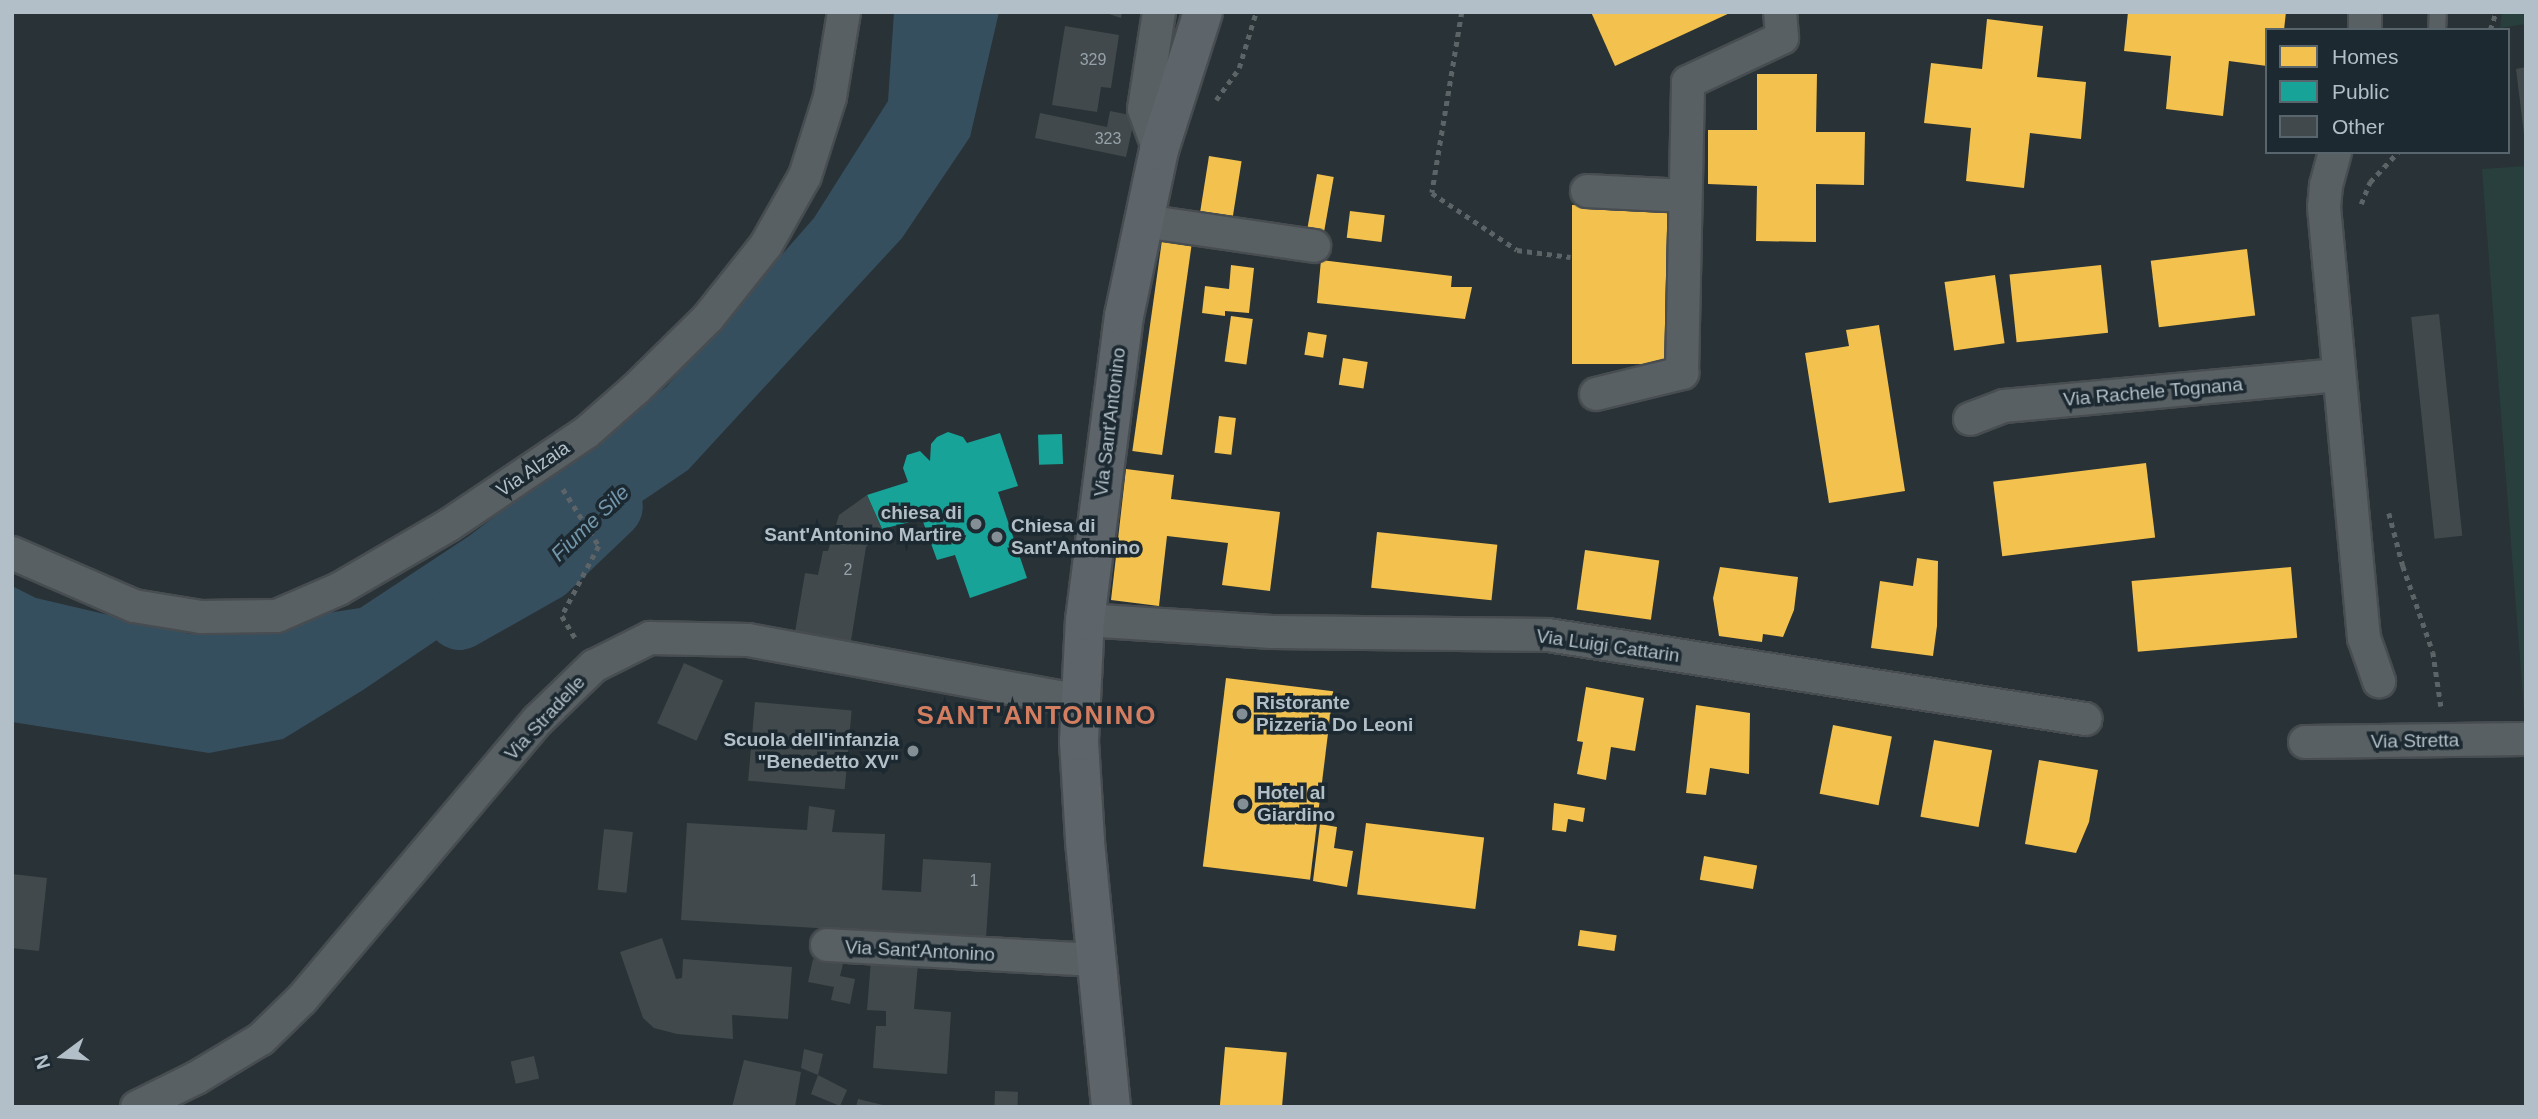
<!DOCTYPE html>
<html>
<head>
<meta charset="utf-8">
<style>
  body { margin:0 }
  #map { position:relative; width:2538px; height:1119px; overflow:hidden; background:#293236; font-family:Arial,sans-serif }
  div>[style] { position:absolute }
  [style*='--x'] { left:calc(var(--x)*1px); top:calc(var(--y)*1px); width:calc(var(--w)*1px); rotate:calc(var(--a)*1deg) }
  .green>* { inset:0; background:#283f3d }
  .water>* { inset:0; background:#364f5f }
  .homes>* { inset:0; background:#f2c14e; transform-origin:0 0 }
  .public>* { inset:0; background:#17a398; transform-origin:0 0 }
  .river>* { height:65px; margin:-32.5px; padding:0 32.5px; transform-origin:32.5px; border-radius:32.5px; background:#364f5f }
  .building>* { inset:0; background:#41494c; transform-origin:0 0 }
  .path>* { height:4.5px; margin-top:-2.25px; transform-origin:0; background:repeating-linear-gradient(90deg,#5d6468 0 5px,transparent 0 10px) }
  .roads { filter:drop-shadow(2px 0 #474d51) drop-shadow(-2px 0 #474d51) drop-shadow(0 2px #474d51) drop-shadow(0 -2px #474d51) }
  .service>* { height:16px; margin:-8px; padding:0 8px; transform-origin:8px; border-radius:8px; background:#596064 }
  .minor>* { height:32px; margin:-16px; padding:0 16px; transform-origin:16px; border-radius:16px; background:#596064 }
  .secondary>* { height:38px; margin:-19px; padding:0 19px; transform-origin:19px; border-radius:19px; background:#5d646a }
  .dots>* { width:19px; height:19px; translate:-50% -50%; box-sizing:border-box; border:4px solid #1c2931; border-radius:50% }
  span { translate:-50% -50%; white-space:nowrap; text-align:center; line-height:1.15; -webkit-text-stroke:7px #1c2931; paint-order:stroke }
  .number-label { font-size:16px; color:#96a2a9 }
  .number-label span { -webkit-text-stroke-width:0 }
  .street-label { font-size:19px; color:#b3bfc8 }
  .poi-label { font-size:19px; color:#b3bfc8; font-weight:700 }
  .right { translate:-100% -50%; text-align:right }
  .left { translate:0 -50%; text-align:left }
  .water-label { font-size:21px; color:#7396ab; font-style:italic }
  .district-label { font-size:26px; color:#d47e61; font-weight:700; letter-spacing:2px }
  .frame { position:absolute; inset:0; border:14px solid #b3bfc8; pointer-events:none }
  .legend { position:absolute; left:2265px; top:28px; width:245px; height:126px; box-sizing:border-box; background:#1c2931; border:2px solid #58656d; margin:0; padding:9px 12px; list-style:none; font-size:21px; color:#b3bfc8 }
  .legend li { display:flex; align-items:center; gap:14px; height:35px }
  .legend b { width:35px; border:2px solid #58656d }
  .north { position:absolute; left:28px; top:1021px; width:70px; height:70px; -webkit-text-stroke:5px #1c2931; paint-order:stroke; rotate:254deg; font-size:19px; font-weight:700; line-height:28px; text-align:center; color:#b3bfc8 }
  .north::after { content:''; display:block; margin:auto; width:24px; height:32px; background:#b3bfc8; clip-path:polygon(50% 0,100% 100%,50% 72%,0 100%) }
</style>
</head>
<body>
<div id="map">
  <div class="green">
    <i style="clip-path:polygon(2502px 12px,2526px 12px,2526px 24px,2500px 28px)"></i>
    <i style="clip-path:polygon(2526px 166px,2526px 724px,2525px 724px,2482px 169px)"></i>
  </div>
  <div class="water">
    <i style="clip-path:polygon(894px 12px,999px 12px,970px 137px,902px 238px,688px 470px,363px 690px,283px 739px,209px 753px,12px 722px,12px 586px,36px 598px,190px 634px,360px 608px,469px 536px,666px 387px,814px 218px,888px 101px)"></i>
  </div>
  <div class="homes">
    <i style="clip-path:polygon(1591px 12px,1732px 12px,1615px 66px)"></i>
    <i style="clip-path:polygon(2128px 12px,2286px 12px,2284px 30px,2267px 30px,2267px 66px,2229px 61px,2223px 116px,2166px 109px,2171px 56px,2124px 51px)"></i>
    <i style="clip-path:polygon(1987px 19px,2043px 26px,2037px 77px,2086px 82px,2081px 139px,2030px 133px,2024px 188px,1966px 181px,1971px 128px,1924px 123px,1931px 63px,1982px 69px)"></i>
    <i style="clip-path:polygon(1757px 74px,1817px 74px,1816px 132px,1865px 132px,1864px 185px,1816px 184px,1816px 242px,1756px 241px,1757px 186px,1708px 184px,1708px 130px,1757px 130px)"></i>
    <i style="left:1209px;top:156px;width:33px;height:58px;rotate:9deg"></i>
    <i style="left:1317px;top:174px;width:17px;height:59px;rotate:10deg"></i>
    <i style="left:1572px;top:205px;width:96px;height:159px"></i>
    <i style="left:1350px;top:211px;width:35px;height:27px;rotate:7deg"></i>
    <i style="left:1162px;top:240px;width:30px;height:213px;rotate:8deg"></i>
    <i style="left:2247px;top:249px;width:67px;height:97px;rotate:83deg"></i>
    <i style="clip-path:polygon(1321px 260px,1452px 276px,1451px 287px,1472px 287px,1465px 319px,1317px 303px)"></i>
    <i style="clip-path:polygon(1231px 265px,1254px 268px,1249px 313px,1225px 311px,1225px 316px,1202px 313px,1205px 286px,1229px 289px)"></i>
    <i style="left:2101px;top:265px;width:68px;height:92px;rotate:84deg"></i>
    <i style="left:1995px;top:275px;width:69px;height:51px;rotate:82deg"></i>
    <i style="left:1231px;top:316px;width:22px;height:46px;rotate:8deg"></i>
    <i style="clip-path:polygon(1879px 325px,1905px 491px,1829px 503px,1805px 353px,1849px 346px,1846px 330px)"></i>
    <i style="left:1308px;top:332px;width:19px;height:23px;rotate:9deg"></i>
    <i style="left:1343px;top:358px;width:25px;height:27px;rotate:9deg"></i>
    <i style="left:1219px;top:416px;width:17px;height:37px;rotate:7deg"></i>
    <i style="left:2146px;top:463px;width:75px;height:154px;rotate:83deg"></i>
    <i style="clip-path:polygon(1126px 469px,1174px 475px,1171px 499px,1280px 512px,1270px 591px,1222px 585px,1228px 543px,1167px 536px,1159px 606px,1111px 600px)"></i>
    <i style="left:1377px;top:532px;width:121px;height:56px;rotate:6deg"></i>
    <i style="left:1585px;top:550px;width:75px;height:60px;rotate:8deg"></i>
    <i style="clip-path:polygon(1917px 558px,1938px 561px,1937px 626px,1933px 656px,1871px 648px,1880px 581px,1913px 586px)"></i>
    <i style="clip-path:polygon(1720px 567px,1798px 577px,1794px 610px,1783px 637px,1763px 634px,1762px 642px,1719px 636px,1713px 598px)"></i>
    <i style="left:2291px;top:567px;width:71px;height:160px;rotate:85deg"></i>
    <i style="left:1226px;top:678px;width:108px;height:190px;rotate:7deg"></i>
    <i style="clip-path:polygon(1586px 687px,1644px 698px,1635px 751px,1611px 747px,1606px 780px,1577px 774px,1583px 742px,1577px 741px)"></i>
    <i style="clip-path:polygon(1696px 705px,1750px 713px,1749px 774px,1710px 768px,1706px 795px,1686px 793px)"></i>
    <i style="left:1833px;top:725px;width:60px;height:70px;rotate:11deg"></i>
    <i style="left:1934px;top:740px;width:59px;height:78px;rotate:10deg"></i>
    <i style="clip-path:polygon(2039px 760px,2098px 770px,2089px 822px,2076px 853px,2025px 844px)"></i>
    <i style="clip-path:polygon(1554px 803px,1585px 808px,1583px 822px,1568px 819px,1566px 832px,1552px 830px)"></i>
    <i style="left:1366px;top:823px;width:119px;height:72px;rotate:7deg"></i>
    <i style="clip-path:polygon(1320px 824px,1337px 827px,1334px 848px,1353px 851px,1347px 887px,1313px 881px)"></i>
    <i style="left:1704px;top:856px;width:54px;height:24px;rotate:10deg"></i>
    <i style="left:1580px;top:930px;width:37px;height:16px;rotate:8deg"></i>
    <i style="left:1225px;top:1047px;width:62px;height:60px;rotate:5deg"></i>
  </div>
  <div class="public">
    <i style="clip-path:polygon(948px 432px,963px 437px,967px 443px,1000px 433px,1018px 486px,998px 492px,1027px 578px,970px 598px,955px 555px,937px 560px,922px 519px,882px 529px,867px 495px,908px 482px,903px 468px,907px 455px,920px 451px,930px 461px,931px 444px,937px 437px)"></i>
    <i style="left:1062px;top:434px;width:30px;height:24px;rotate:88deg"></i>
  </div>
  <div class="river">
    <i style="--x:459;--y:617;--w:98;--a:-29.5"></i>
    <i style="--x:544;--y:569;--w:91;--a:-43.7"></i>
  </div>
  <div class="building">
    <i style="clip-path:polygon(1103px 12px,1122px 12px,1121px 18px)"></i>
    <i style="clip-path:polygon(1065px 26px,1119px 35px,1111px 88px,1101px 87px,1097px 112px,1052px 105px)"></i>
    <i style="clip-path:polygon(2526px 67px,2526px 134px,2524px 134px,2516px 69px)"></i>
    <i style="clip-path:polygon(1110px 111px,1135px 116px,1126px 157px,1035px 138px,1040px 113px,1107px 127px)"></i>
    <i style="left:2439px;top:314px;width:223px;height:28px;rotate:84deg"></i>
    <i style="clip-path:polygon(867px 495px,882px 529px,866px 547px,850px 647px,794px 638px,805px 573px,818px 575px,823px 551px,828px 551px,839px 515px)"></i>
    <i style="left:684px;top:663px;width:43px;height:66px;rotate:24deg"></i>
    <i style="left:755px;top:702px;width:97px;height:79px;rotate:5deg"></i>
    <i style="clip-path:polygon(809px 806px,835px 810px,832px 832px,885px 834px,882px 890px,921px 892px,923px 859px,991px 863px,986px 938px,681px 920px,687px 823px,807px 830px)"></i>
    <i style="left:604px;top:829px;width:29px;height:61px;rotate:6deg"></i>
    <i style="clip-path:polygon(12px 874px,47px 878px,39px 951px,12px 948px)"></i>
    <i style="clip-path:polygon(662px 938px,676px 979px,682px 978px,683px 959px,792px 967px,788px 1019px,732px 1015px,733px 1039px,677px 1034px,654px 1028px,643px 1018px,620px 952px)"></i>
    <i style="clip-path:polygon(813px 959px,843px 964px,840px 976px,855px 979px,850px 1004px,831px 1000px,834px 987px,808px 982px)"></i>
    <i style="clip-path:polygon(871px 960px,918px 964px,914px 1009px,951px 1012px,947px 1074px,873px 1068px,876px 1026px,886px 1026px,886px 1011px,867px 1010px)"></i>
    <i style="clip-path:polygon(804px 1049px,823px 1054px,818px 1075px,847px 1090px,840px 1106px,811px 1094px,818px 1075px,801px 1068px)"></i>
    <i style="left:534px;top:1056px;width:23px;height:24px;rotate:77deg"></i>
    <i style="clip-path:polygon(744px 1060px,801px 1072px,795px 1107px,732px 1107px)"></i>
    <i style="left:995px;top:1091px;width:23px;height:16px;rotate:2deg"></i>
    <i style="clip-path:polygon(858px 1099px,887px 1106px,887px 1107px,856px 1107px)"></i>
  </div>
  <div class="path">
    <i style="--x:1462;--y:12;--w:183;--a:99.4"></i>
    <i style="--x:1432;--y:193;--w:102;--a:33.8"></i>
    <i style="--x:1517;--y:250;--w:54;--a:7.4"></i>
    <i style="--x:2490;--y:30;--w:19;--a:-72"></i>
    <i style="--x:1216;--y:100;--w:39;--a:-54"></i>
    <i style="--x:1239;--y:68;--w:59;--a:-73.1"></i>
    <i style="--x:2361;--y:204;--w:24;--a:-68"></i>
    <i style="--x:2370;--y:182;--w:41;--a:-47"></i>
    <i style="--x:563;--y:489;--w:67;--a:57.7"></i>
    <i style="--x:599;--y:546;--w:79;--a:117.9"></i>
    <i style="--x:562;--y:616;--w:27;--a:59"></i>
    <i style="--x:2389;--y:513;--w:55;--a:75.2"></i>
    <i style="--x:2403;--y:566;--w:91;--a:70.8"></i>
    <i style="--x:2433;--y:652;--w:55;--a:81.6"></i>
  </div>
  <div class="roads">
    <div class="service">
      <i style="--x:2437;--y:30;--w:18;--a:-87"></i>
    </div>
    <div class="minor">
      <i style="--x:1159;--y:12;--w:98;--a:98.8"></i>
      <i style="--x:1144;--y:109;--w:44;--a:69.9"></i>
      <i style="--x:2365;--y:12;--w:18;--a:90"></i>
      <i style="--x:2335;--y:152;--w:34;--a:105"></i>
      <i style="--x:2326;--y:185;--w:22;--a:95"></i>
      <i style="--x:2324;--y:207;--w:433;--a:84.7"></i>
      <i style="--x:2364;--y:638;--w:46;--a:70.8"></i>
      <i style="--x:1587;--y:191;--w:98;--a:2.9"></i>
      <i style="--x:1143;--y:221;--w:173;--a:8.3"></i>
      <i style="--x:1596;--y:394;--w:89;--a:-13.7"></i>
      <i style="--x:1682;--y:373;--w:291;--a:-88.8"></i>
      <i style="--x:1688;--y:82;--w:104;--a:-25.1"></i>
      <i style="--x:1782;--y:38;--w:26;--a:-94"></i>
      <i style="--x:1970;--y:419;--w:36;--a:-21"></i>
      <i style="--x:2004;--y:406;--w:336;--a:-5.3"></i>
      <i style="--x:12;--y:553;--w:133;--a:23.5"></i>
      <i style="--x:134;--y:606;--w:68;--a:9.3"></i>
      <i style="--x:201;--y:617;--w:76;--a:-0.8"></i>
      <i style="--x:277;--y:616;--w:68;--a:-23.5"></i>
      <i style="--x:339;--y:589;--w:127;--a:-30.2"></i>
      <i style="--x:449;--y:525;--w:166;--a:-34"></i>
      <i style="--x:587;--y:432;--w:65;--a:-41.3"></i>
      <i style="--x:636;--y:389;--w:101;--a:-44.6"></i>
      <i style="--x:708;--y:318;--w:93;--a:-51.5"></i>
      <i style="--x:766;--y:245;--w:79;--a:-60.5"></i>
      <i style="--x:805;--y:176;--w:83;--a:-72.4"></i>
      <i style="--x:830;--y:97;--w:86;--a:-80.6"></i>
      <i style="--x:1085;--y:620;--w:187;--a:3.7"></i>
      <i style="--x:1272;--y:632;--w:276;--a:0.6"></i>
      <i style="--x:1548;--y:635;--w:544;--a:8.89"></i>
      <i style="--x:2305;--y:742;--w:221;--a:-0.8"></i>
      <i style="--x:827;--y:945;--w:270;--a:3.2"></i>
      <i style="--x:137;--y:1107;--w:66;--a:-26.2"></i>
      <i style="--x:196;--y:1078;--w:76;--a:-31"></i>
      <i style="--x:261;--y:1039;--w:57;--a:-44.3"></i>
      <i style="--x:302;--y:999;--w:365;--a:-49.8"></i>
      <i style="--x:538;--y:720;--w:78;--a:-44"></i>
      <i style="--x:594;--y:666;--w:63;--a:-26.6"></i>
      <i style="--x:650;--y:638;--w:98;--a:1.2"></i>
      <i style="--x:748;--y:640;--w:339;--a:10.4"></i>
    </div>
    <div class="secondary">
      <i style="--x:1111;--y:1107;--w:268;--a:-95.6"></i>
      <i style="--x:1085;--y:840;--w:99;--a:-93.5"></i>
      <i style="--x:1079;--y:741;--w:121;--a:-87.2"></i>
      <i style="--x:1085;--y:620;--w:306;--a:-82.7"></i>
      <i style="--x:1124;--y:316;--w:170;--a:-78.1"></i>
      <i style="--x:1159;--y:150;--w:145;--a:-72.3"></i>
    </div>
  </div>
  <div class="dots">
    <i style="left:976px;top:524px;background:#838e95"></i>
    <i style="left:997px;top:537px;background:#838e95"></i>
    <i style="left:1242px;top:714px;background:#838e95"></i>
    <i style="left:913px;top:751px;background:#838e95"></i>
    <i style="left:1243px;top:804px;background:#838e95"></i>
  </div>
  <div class="number-label">
    <span style="left:1093px;top:60px">329</span>
    <span style="left:1108px;top:139px">323</span>
    <span style="left:848px;top:570px">2</span>
    <span style="left:974px;top:881px">1</span>
  </div>
  <div class="street-label">
    <span style="left:2153px;top:392px;rotate:-5deg">Via Rachele Tognana</span>
    <span style="left:1110px;top:422px;rotate:-83deg">Via Sant'Antonino</span>
    <span style="left:533px;top:469px;rotate:-34deg">Via Alzaia</span>
    <span style="left:1608px;top:646px;rotate:8deg">Via Luigi Cattarin</span>
    <span style="left:545px;top:718px;rotate:-47deg">Via Stradelle</span>
    <span style="left:2415px;top:741px;rotate:-1deg">Via Stretta</span>
    <span style="left:920px;top:951px;rotate:3deg">Via Sant'Antonino</span>
  </div>
  <div class="poi-label">
    <span class="right" style="left:962px;top:524px">chiesa di<br>Sant'Antonino Martire</span>
    <span class="left" style="left:1011px;top:537px">Chiesa di<br>Sant'Antonino</span>
    <span class="left" style="left:1256px;top:714px">Ristorante<br>Pizzeria Do Leoni</span>
    <span class="right" style="left:899px;top:751px">Scuola dell'infanzia<br>"Benedetto XV"</span>
    <span class="left" style="left:1257px;top:804px">Hotel al<br>Giardino</span>
  </div>
  <div class="water-label">
    <span style="left:590px;top:523px;rotate:-44deg">Fiume Sile</span>
  </div>
  <div class="district-label">
    <span style="left:1037px;top:716px">SANT'ANTONINO</span>
  </div>
  <div class="frame"></div>
  <ul class="legend">
  <li><b style="height:19px;background:#f2c14e"></b>Homes</li>
  <li><b style="height:19px;background:#17a398"></b>Public</li>
  <li><b style="height:19px;background:#41494c"></b>Other</li>
  </ul>
  <div class="north">N</div>
</div>
</body>
</html>
